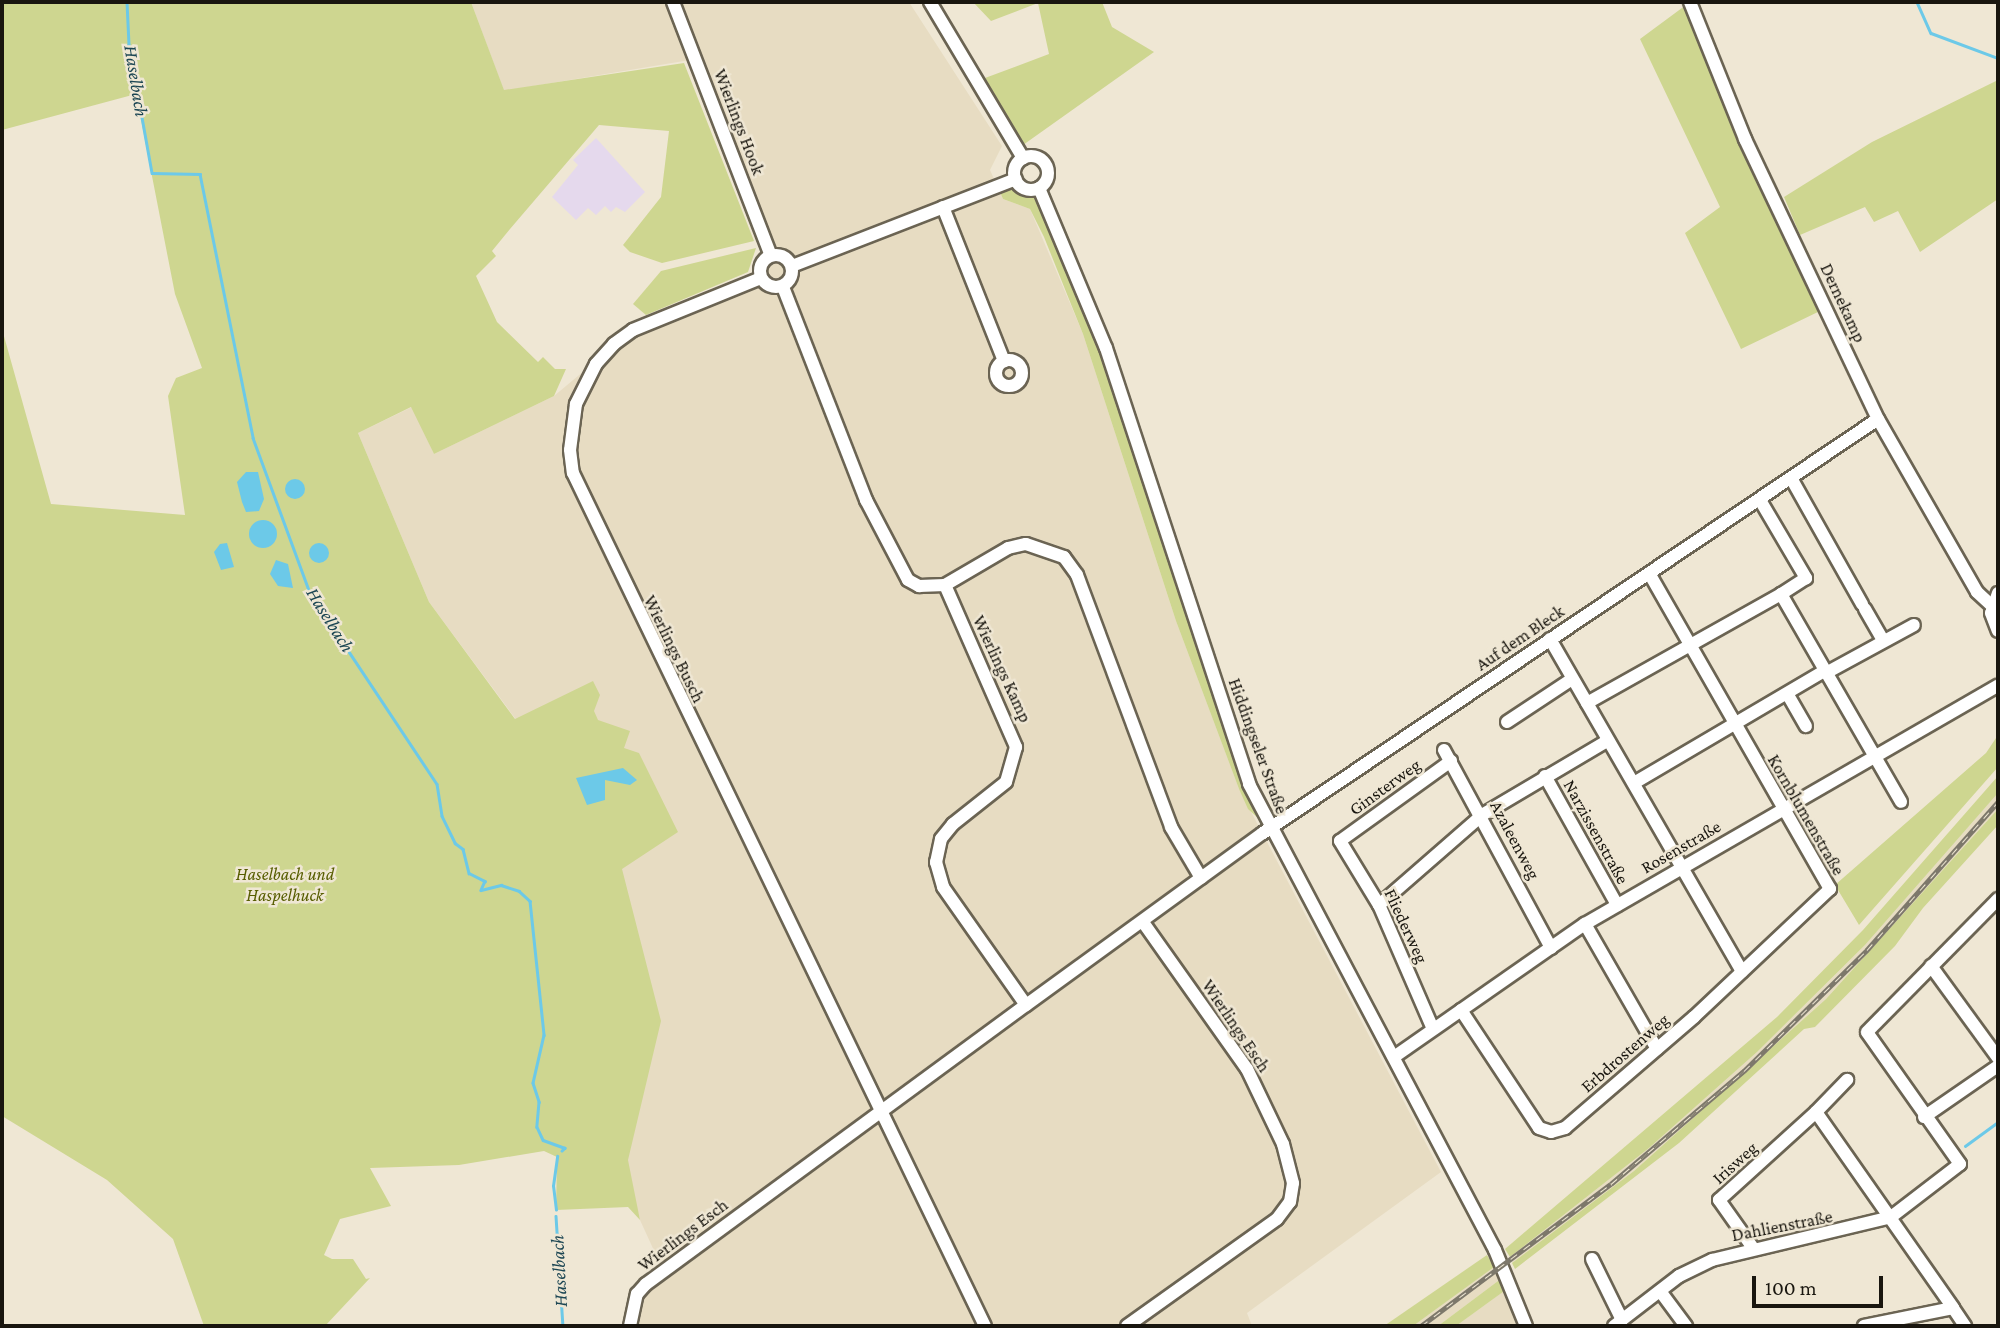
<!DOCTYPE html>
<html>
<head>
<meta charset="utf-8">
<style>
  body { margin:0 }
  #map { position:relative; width:2000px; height:1328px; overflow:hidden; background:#efe7d4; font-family:"Crimson Pro",serif }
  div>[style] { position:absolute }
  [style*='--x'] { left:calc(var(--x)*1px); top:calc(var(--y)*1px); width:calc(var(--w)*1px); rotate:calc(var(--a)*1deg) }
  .built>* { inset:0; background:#e7dcc2 }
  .education>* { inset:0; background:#e5d9ed }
  .green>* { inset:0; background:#ced690 }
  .water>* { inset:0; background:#6cc9e8 }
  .round { border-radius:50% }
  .stream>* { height:2.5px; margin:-1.25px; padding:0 1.25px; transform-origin:1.25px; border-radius:1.25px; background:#6cc9e8 }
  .roads { filter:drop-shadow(2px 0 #6b6453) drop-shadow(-2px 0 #6b6453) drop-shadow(0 2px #6b6453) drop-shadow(0 -2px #6b6453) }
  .minor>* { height:12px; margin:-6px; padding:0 6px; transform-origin:6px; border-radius:6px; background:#fff }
  .minor>.ring { margin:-6px; padding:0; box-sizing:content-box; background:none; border:12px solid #fff; border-radius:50% }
  .rail>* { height:5px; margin-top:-2.5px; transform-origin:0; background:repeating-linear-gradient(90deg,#efe7d4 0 8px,#7d786b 0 16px); box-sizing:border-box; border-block:2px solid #7d786b }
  span { translate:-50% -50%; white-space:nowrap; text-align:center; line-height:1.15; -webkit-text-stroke:5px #efe7d4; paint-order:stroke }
  .street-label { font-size:18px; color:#19160f }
  .park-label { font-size:18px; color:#575d00; font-style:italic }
  .water-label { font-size:19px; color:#1c4653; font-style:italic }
  .frame { position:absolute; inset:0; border:4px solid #19160f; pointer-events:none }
  .scale { position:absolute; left:1752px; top:1276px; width:131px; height:32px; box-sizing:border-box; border:4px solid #19160f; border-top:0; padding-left:9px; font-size:21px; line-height:24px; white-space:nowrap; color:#19160f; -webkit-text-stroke:5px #efe7d4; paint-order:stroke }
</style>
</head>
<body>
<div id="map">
  <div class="built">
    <i style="clip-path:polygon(471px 2px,909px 2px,1002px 146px,990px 170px,1003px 199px,1030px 209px,1083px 334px,1176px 621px,1239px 789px,1441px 1172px,1247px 1313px,1252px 1326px,626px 1326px,632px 1294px,662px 1268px,640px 1220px,625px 1160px,592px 822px,429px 602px,358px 433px,412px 407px,434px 454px,554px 396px,633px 330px,760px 273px,771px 256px,696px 59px,504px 91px)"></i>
    <i style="clip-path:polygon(1998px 793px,1998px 809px,1826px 999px,1634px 1171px,1512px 1263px,1510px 1257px,1649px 1148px,1757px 1052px,1865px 945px)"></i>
    <i style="clip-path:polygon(1496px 1265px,1502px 1278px,1438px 1326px,1413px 1326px)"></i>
    <i style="clip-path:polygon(1504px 1291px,1518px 1326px,1456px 1326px)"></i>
  </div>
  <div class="education">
    <i style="clip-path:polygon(596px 138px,645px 192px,625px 212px,616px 207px,611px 212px,605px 206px,596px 215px,588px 208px,576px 220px,552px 197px,578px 165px,573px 160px)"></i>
  </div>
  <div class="green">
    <i style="clip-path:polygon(2px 2px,471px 2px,504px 90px,684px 63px,754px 241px,662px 263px,630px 252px,623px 245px,661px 197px,669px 131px,599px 125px,510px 229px,492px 251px,496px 256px,476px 276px,497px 322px,538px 362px,543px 357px,555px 369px,566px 369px,554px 396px,434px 454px,411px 407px,358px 433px,429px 602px,515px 719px,593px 681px,600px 695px,594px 711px,598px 720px,630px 731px,624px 748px,639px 753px,678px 832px,622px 869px,661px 1021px,628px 1160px,640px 1220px,628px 1207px,556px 1210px,557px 1157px,544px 1151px,459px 1165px,370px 1168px,391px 1206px,340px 1219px,324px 1255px,332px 1259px,353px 1259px,366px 1279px,370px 1278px,325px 1326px,204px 1326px,173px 1239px,107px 1180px,2px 1116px,2px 329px,51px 504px,185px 515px,168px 396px,176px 378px,202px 368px,175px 294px,136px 94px,2px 130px)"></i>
    <i style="clip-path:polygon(973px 2px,1102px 2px,1112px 27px,1154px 52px,1023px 145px,985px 78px,1049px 54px,1038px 3px,991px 21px)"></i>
    <i style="clip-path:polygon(1686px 5px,1754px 170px,1820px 311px,1741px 349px,1685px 233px,1720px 207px,1640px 39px)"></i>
    <i style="clip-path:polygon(1998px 80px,1998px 199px,1920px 252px,1898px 211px,1874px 222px,1865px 207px,1800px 235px,1784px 197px,1872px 142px)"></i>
    <i style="clip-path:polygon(1016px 179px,1025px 189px,1039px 188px,1106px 348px,1270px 829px,1248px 809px,1239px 789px,1176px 621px,1083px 334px,1044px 237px,1030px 209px,1003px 199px,997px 185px)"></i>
    <i style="clip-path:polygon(756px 248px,748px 272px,646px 315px,633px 304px,661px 271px)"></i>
    <i style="clip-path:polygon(1998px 735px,1998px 767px,1859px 925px,1835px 885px,1986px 753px)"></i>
    <i style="clip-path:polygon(1998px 776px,1998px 793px,1865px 945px,1757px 1052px,1649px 1148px,1510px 1257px,1505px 1249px,1777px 1017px,1863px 930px)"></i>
    <i style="clip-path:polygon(1998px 809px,1998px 825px,1923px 908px,1895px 946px,1815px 1027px,1804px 1029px,1679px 1143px,1515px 1269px,1512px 1263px,1634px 1171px,1826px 999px)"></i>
    <i style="clip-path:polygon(1487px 1255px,1494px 1267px,1413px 1326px,1384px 1326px)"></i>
    <i style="clip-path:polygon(1502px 1278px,1507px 1289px,1456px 1326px,1438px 1326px)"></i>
  </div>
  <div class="water">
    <i style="clip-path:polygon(246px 472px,258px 472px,264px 499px,259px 511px,246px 512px,242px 502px,237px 482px)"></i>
    <i class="round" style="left:285px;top:479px;width:20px;height:20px"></i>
    <i class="round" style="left:249px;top:520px;width:28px;height:28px"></i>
    <i style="clip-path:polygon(227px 543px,234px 567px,221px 570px,214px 552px,220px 544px)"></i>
    <i class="round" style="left:309px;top:543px;width:20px;height:20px"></i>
    <i style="clip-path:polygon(276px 560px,288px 564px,293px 588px,278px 586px,270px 574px)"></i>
    <i style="clip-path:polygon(623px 768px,637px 780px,630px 785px,605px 780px,605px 800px,587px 805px,576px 778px)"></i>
  </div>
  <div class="stream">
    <i style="--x:127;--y:2;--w:43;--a:87.3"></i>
    <i style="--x:129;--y:45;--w:130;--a:79.8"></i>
    <i style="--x:152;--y:173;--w:48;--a:1.2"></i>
    <i style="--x:200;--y:174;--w:269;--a:78.6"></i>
    <i style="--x:253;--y:438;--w:165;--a:69.8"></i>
    <i style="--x:310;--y:593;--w:229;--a:56.4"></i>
    <i style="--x:437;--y:784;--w:32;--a:81"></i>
    <i style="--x:442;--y:816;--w:30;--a:64"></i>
    <i style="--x:455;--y:843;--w:10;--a:37"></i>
    <i style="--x:463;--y:849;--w:25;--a:76"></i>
    <i style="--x:469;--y:873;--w:18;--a:27"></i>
    <i style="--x:485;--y:881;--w:10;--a:114"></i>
    <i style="--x:481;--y:890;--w:21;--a:-14"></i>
    <i style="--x:501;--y:885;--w:19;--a:18"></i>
    <i style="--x:519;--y:891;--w:15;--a:42"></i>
    <i style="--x:530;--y:901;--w:135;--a:84"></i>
    <i style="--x:544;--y:1035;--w:49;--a:102.9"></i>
    <i style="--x:533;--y:1083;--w:20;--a:72"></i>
    <i style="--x:539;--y:1102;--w:25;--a:95"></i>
    <i style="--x:537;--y:1127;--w:14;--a:65"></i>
    <i style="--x:543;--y:1140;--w:23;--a:20"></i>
    <i style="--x:565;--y:1148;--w:4;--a:135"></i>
    <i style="--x:1917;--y:2;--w:34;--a:66"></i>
    <i style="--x:1931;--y:33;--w:72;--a:20.5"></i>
    <i style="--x:1965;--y:1146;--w:41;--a:-36"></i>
    <i style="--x:556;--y:1210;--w:24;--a:-97"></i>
    <i style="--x:553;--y:1186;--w:30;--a:-82"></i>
    <i style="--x:556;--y:1216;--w:110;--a:86.4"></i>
  </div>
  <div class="roads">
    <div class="minor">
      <i style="--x:673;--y:2;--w:272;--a:68.9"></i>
      <i style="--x:930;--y:2;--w:182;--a:59.2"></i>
      <i style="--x:1690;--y:2;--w:148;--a:68.1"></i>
      <i style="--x:1745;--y:139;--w:310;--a:64.6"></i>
      <i style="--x:1878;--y:419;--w:199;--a:60.2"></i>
      <i style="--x:1977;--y:592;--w:19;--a:43"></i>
      <i class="ring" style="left:1014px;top:156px;width:22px;height:22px"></i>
      <i style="--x:1039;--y:188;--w:173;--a:67.3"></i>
      <i style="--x:1106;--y:348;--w:459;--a:71.8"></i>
      <i style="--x:1249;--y:784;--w:527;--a:62.17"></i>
      <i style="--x:1495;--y:1250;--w:82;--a:67.8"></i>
      <i style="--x:943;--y:207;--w:166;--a:68.4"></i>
      <i class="ring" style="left:760px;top:255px;width:20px;height:20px"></i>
      <i style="--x:792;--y:266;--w:240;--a:-21.2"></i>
      <i style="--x:761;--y:278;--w:138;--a:157.9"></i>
      <i style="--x:633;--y:330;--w:24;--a:144"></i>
      <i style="--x:614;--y:344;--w:27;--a:132"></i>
      <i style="--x:596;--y:364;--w:45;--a:116.6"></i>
      <i style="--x:576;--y:404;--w:46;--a:97.4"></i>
      <i style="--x:570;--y:450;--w:23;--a:83"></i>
      <i style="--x:573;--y:473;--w:947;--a:64.22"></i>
      <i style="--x:783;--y:287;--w:229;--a:68.7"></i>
      <i style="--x:866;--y:500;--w:90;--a:62.3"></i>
      <i style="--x:908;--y:580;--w:13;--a:29"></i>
      <i style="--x:919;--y:586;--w:26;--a:-2"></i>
      <i style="--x:945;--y:585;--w:73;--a:-30.4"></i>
      <i style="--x:1008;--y:548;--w:18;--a:-13"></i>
      <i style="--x:1026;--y:544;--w:40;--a:18.9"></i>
      <i style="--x:1064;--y:557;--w:22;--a:54"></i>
      <i style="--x:1077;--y:575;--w:269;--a:69.5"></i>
      <i style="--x:1171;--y:827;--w:59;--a:59.5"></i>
      <i class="ring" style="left:996px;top:360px;width:14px;height:14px"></i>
      <i style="--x:1791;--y:478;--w:145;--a:60.6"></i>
      <i style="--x:1760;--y:500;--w:91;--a:59.5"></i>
      <i style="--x:1806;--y:578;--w:30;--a:147"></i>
      <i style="--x:1781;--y:594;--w:240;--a:60"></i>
      <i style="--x:945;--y:585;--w:177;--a:66.3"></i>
      <i style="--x:1016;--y:747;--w:36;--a:106"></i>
      <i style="--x:1006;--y:782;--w:68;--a:141.6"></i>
      <i style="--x:953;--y:824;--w:19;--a:129"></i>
      <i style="--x:941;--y:839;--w:24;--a:102"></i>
      <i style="--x:936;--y:862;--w:26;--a:74"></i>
      <i style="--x:943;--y:887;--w:144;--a:54.9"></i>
      <i style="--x:1998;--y:593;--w:21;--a:109"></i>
      <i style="--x:1991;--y:613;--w:19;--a:69"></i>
      <i style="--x:1865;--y:609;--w:36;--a:60"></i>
      <i style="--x:1550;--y:639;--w:384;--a:60"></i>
      <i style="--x:1826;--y:673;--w:100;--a:-28.6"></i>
      <i style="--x:1788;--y:695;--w:36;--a:60"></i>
      <i style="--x:1587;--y:703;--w:223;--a:-29.3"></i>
      <i style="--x:1507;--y:722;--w:78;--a:-33.5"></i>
      <i style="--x:1444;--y:750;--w:225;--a:61.6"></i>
      <i style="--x:1545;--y:776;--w:148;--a:60.8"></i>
      <i style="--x:1634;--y:783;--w:221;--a:-30.5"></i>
      <i style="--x:1379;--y:905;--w:137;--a:-41.1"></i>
      <i style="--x:1482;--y:815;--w:145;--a:-30.6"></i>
      <i style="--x:1585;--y:924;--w:144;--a:60.1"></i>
      <i style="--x:1931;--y:966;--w:114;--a:53.9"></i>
      <i style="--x:1461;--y:1010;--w:141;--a:56.5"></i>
      <i style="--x:1539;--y:1128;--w:13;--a:18"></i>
      <i style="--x:1551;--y:1132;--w:15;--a:-16"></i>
      <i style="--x:1565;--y:1128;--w:170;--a:-40.7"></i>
      <i style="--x:1694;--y:1017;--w:187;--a:-43.3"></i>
      <i style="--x:1830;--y:889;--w:364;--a:-119.8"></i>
      <i style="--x:1433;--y:1029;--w:135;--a:-113.5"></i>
      <i style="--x:1379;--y:905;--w:75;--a:-121.4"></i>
      <i style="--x:1340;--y:841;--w:137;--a:-35.8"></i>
      <i style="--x:1394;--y:1057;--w:233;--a:-34.9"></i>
      <i style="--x:1585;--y:924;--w:477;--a:-30"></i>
      <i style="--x:1816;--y:1112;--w:45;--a:-45.9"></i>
      <i style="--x:1924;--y:1117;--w:90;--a:-34.6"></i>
      <i style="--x:1753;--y:1248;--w:59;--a:-125.3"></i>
      <i style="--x:1719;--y:1200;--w:131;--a:-42.2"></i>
      <i style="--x:1816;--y:1112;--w:239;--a:55"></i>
      <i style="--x:1953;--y:1308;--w:91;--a:168.6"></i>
      <i style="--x:1592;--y:1259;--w:68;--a:63.8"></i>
      <i style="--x:1660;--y:1291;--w:44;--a:53.4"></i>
      <i style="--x:1953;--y:1308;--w:22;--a:56"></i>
      <i style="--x:630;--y:1326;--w:33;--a:-78"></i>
      <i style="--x:637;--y:1294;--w:13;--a:-48"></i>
      <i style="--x:646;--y:1284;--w:471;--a:-36.3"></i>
      <i style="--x:1026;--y:1005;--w:293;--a:-36"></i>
      <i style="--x:1263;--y:833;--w:741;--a:-33.95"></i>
      <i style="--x:1127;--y:1326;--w:184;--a:-35.5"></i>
      <i style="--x:1277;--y:1219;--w:21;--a:-53"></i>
      <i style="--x:1290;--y:1202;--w:19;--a:-81"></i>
      <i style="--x:1293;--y:1183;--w:40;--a:-104.4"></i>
      <i style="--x:1283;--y:1144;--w:83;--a:-115.6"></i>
      <i style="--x:1247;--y:1069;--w:180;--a:-125.3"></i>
      <i style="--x:1614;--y:1326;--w:82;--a:-37.6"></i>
      <i style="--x:1679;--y:1276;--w:37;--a:-26"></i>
      <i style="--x:1712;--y:1260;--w:184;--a:-13.5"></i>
      <i style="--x:1891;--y:1217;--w:87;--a:-37.5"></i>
      <i style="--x:1960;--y:1164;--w:161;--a:-125.2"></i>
      <i style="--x:1867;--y:1032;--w:187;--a:-45.4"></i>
    </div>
  </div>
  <div class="rail">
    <i style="--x:1421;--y:1326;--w:237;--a:-36.8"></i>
    <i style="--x:1611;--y:1184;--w:175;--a:-40.4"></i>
    <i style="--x:1744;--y:1071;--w:173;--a:-44.5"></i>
    <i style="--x:1867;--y:950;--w:198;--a:-48.5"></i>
  </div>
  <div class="street-label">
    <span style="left:739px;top:122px;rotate:69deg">Wierlings Hook</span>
    <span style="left:1843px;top:303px;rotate:65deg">Dernekamp</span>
    <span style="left:1520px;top:638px;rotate:-34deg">Auf dem Bleck</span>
    <span style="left:674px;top:649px;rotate:64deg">Wierlings Busch</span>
    <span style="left:1002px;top:669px;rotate:65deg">Wierlings Kamp</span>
    <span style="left:1258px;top:746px;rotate:70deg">Hiddingseler Straße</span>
    <span style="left:1385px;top:787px;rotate:-36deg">Ginsterweg</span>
    <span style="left:1806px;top:815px;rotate:60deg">Kornblumenstraße</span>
    <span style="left:1596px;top:832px;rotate:61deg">Narzissenstraße</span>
    <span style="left:1515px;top:840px;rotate:62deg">Azaleenweg</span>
    <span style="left:1681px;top:847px;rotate:-30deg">Rosenstraße</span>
    <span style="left:1406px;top:926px;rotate:65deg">Fliederweg</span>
    <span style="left:1236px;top:1026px;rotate:56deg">Wierlings Esch</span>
    <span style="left:1625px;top:1053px;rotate:-41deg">Erbdrostenweg</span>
    <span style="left:1735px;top:1163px;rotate:-42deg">Irisweg</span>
    <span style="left:1782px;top:1226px;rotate:-11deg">Dahlienstraße</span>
    <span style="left:683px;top:1235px;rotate:-37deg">Wierlings Esch</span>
  </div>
  <div class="park-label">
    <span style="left:285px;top:885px">Haselbach und<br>Haspelhuck</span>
  </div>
  <div class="water-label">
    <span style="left:136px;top:81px;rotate:81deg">Haselbach</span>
    <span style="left:330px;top:620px;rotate:58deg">Haselbach</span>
    <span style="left:559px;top:1271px;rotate:-93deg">Haselbach</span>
  </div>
  <div class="frame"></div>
  <div class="scale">100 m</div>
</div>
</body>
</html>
